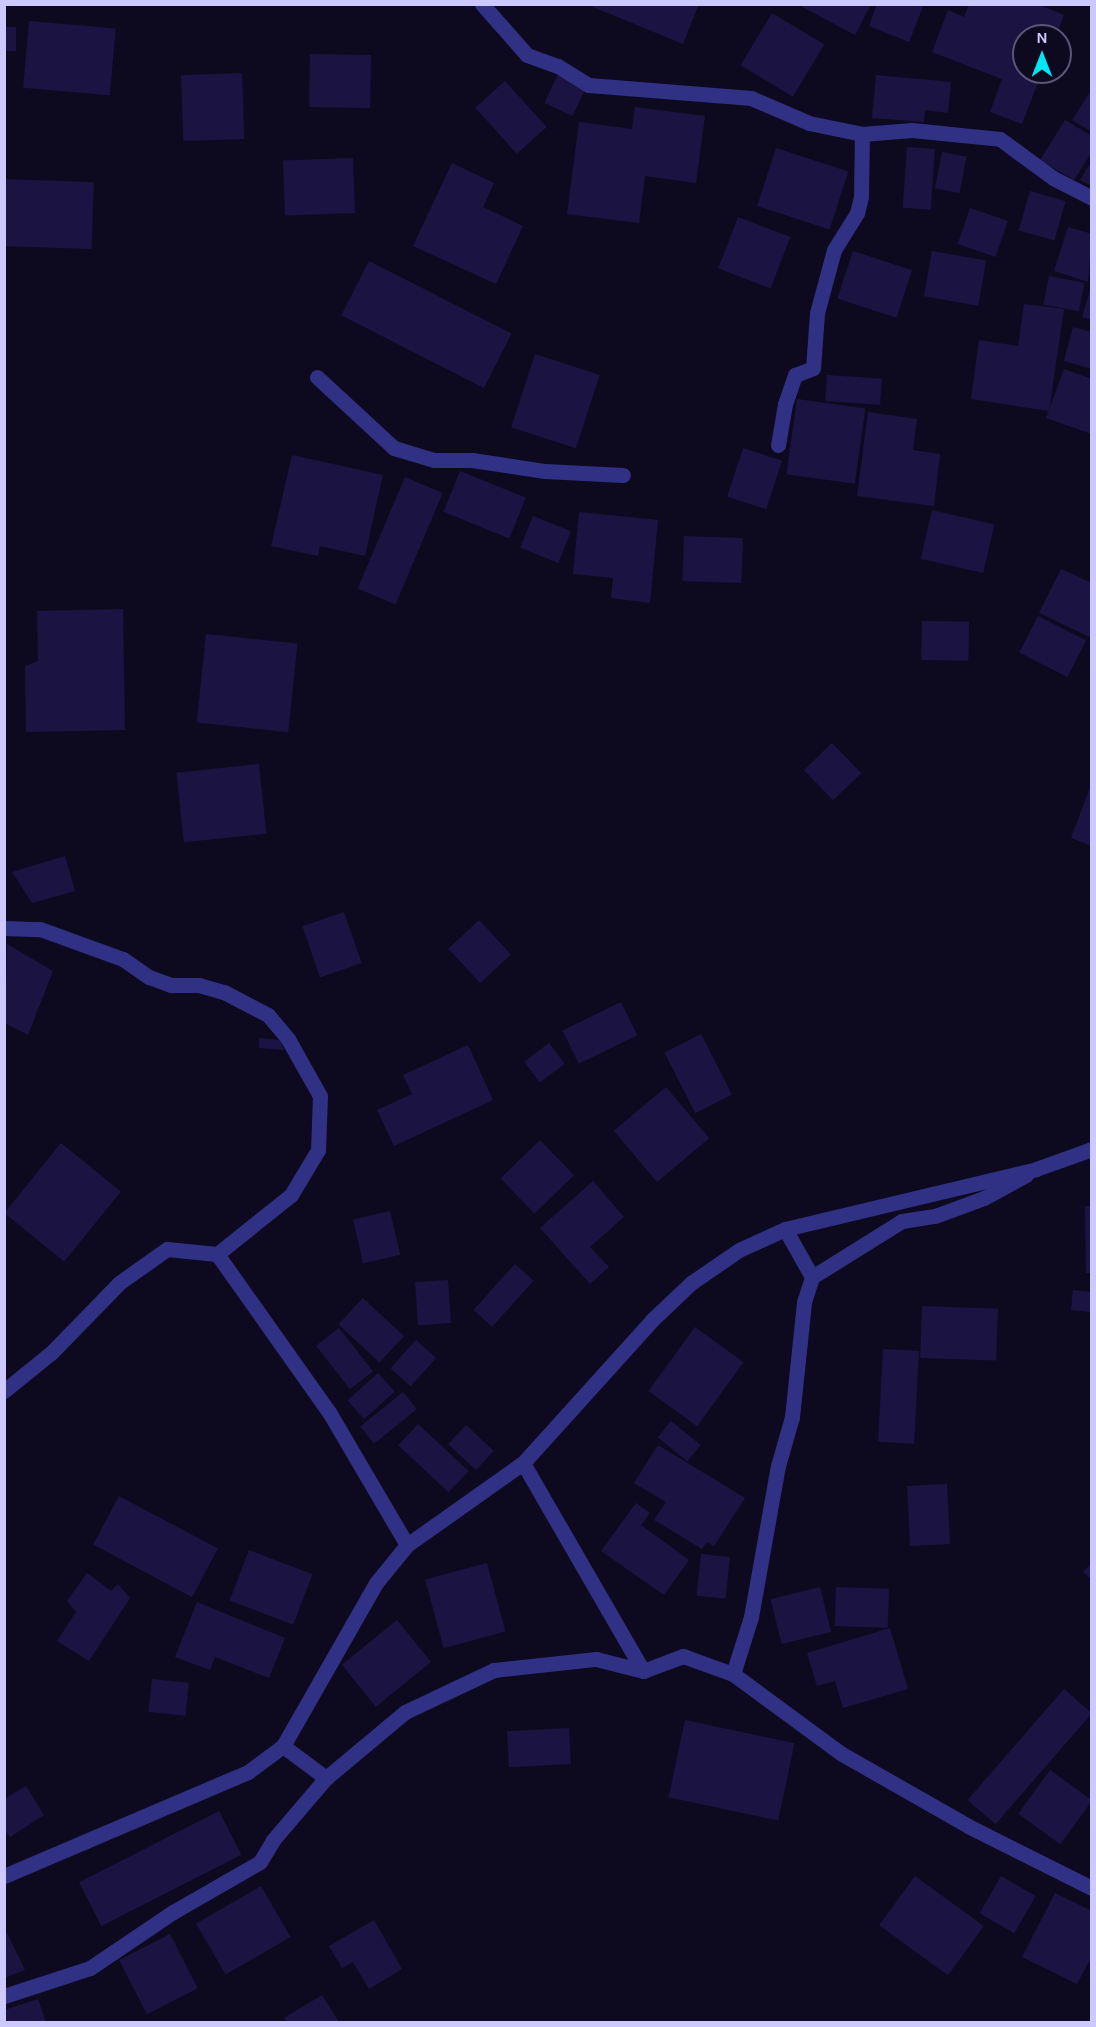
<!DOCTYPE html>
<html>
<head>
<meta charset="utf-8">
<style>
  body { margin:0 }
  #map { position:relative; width:1096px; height:2027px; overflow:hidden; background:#0d0a20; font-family:Karla,sans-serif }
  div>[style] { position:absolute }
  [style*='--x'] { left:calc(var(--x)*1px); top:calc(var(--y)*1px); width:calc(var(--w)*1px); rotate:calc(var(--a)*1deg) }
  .building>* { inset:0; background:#1b1443; transform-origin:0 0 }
  .street>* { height:15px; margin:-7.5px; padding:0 7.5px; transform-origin:7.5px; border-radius:7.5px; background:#303184 }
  span { translate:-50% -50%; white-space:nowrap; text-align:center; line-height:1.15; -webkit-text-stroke:6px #0d0a20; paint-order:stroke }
  .frame { position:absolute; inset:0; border:6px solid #cdc9ff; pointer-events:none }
  .north { position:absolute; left:1012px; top:24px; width:60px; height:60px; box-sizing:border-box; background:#0d0a20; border:2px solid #5a5679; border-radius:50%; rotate:0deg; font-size:16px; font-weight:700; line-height:24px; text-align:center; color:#cdc9ff }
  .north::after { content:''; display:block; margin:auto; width:21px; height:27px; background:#00e7f4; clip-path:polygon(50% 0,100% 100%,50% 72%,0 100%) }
</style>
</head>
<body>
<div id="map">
  <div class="building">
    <i style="clip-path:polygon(586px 4px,699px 4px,683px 44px)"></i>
    <i style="clip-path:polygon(797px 4px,871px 4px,855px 35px)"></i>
    <i style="clip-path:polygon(877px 4px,924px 4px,909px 42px,869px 26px)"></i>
    <i style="clip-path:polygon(969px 4px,1037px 4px,1064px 15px,1056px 36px,1024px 36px,1024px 72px,1042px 72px,1022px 124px,990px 112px,1002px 79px,932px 52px,948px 10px,964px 17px)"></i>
    <i style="left:772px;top:13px;width:61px;height:61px;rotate:31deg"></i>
    <i style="left:29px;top:21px;width:87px;height:67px;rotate:5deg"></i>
    <i style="left:4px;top:27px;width:12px;height:24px"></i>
    <i style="left:310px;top:54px;width:61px;height:53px;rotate:1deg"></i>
    <i style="left:242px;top:73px;width:66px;height:61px;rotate:88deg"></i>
    <i style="left:558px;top:74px;width:31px;height:32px;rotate:25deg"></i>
    <i style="clip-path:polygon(876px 75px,951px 82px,948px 113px,925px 110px,924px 122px,872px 118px)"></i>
    <i style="left:505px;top:81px;width:62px;height:40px;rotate:48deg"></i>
    <i style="clip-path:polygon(1092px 89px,1092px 132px,1072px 120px)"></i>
    <i style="clip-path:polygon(635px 107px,705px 116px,696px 183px,645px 176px,639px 223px,567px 214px,579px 122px,632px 129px)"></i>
    <i style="clip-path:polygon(1065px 120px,1092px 136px,1092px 152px,1074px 180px,1040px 160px)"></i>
    <i style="left:907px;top:147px;width:28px;height:61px;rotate:4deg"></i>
    <i style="left:776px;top:148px;width:76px;height:61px;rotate:18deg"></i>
    <i style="left:942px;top:152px;width:25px;height:37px;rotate:11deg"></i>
    <i style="left:353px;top:158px;width:55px;height:70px;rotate:88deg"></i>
    <i style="clip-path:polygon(1092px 161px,1092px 186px,1080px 180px)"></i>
    <i style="clip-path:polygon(452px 163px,494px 183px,483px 207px,523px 226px,496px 284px,413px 246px)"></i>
    <i style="left:4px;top:179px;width:90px;height:67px;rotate:2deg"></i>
    <i style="left:1030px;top:191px;width:37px;height:41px;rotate:16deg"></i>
    <i style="left:970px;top:208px;width:40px;height:38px;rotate:19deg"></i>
    <i style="left:738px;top:217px;width:56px;height:55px;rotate:21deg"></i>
    <i style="clip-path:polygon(1068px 227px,1092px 234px,1088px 282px,1054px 271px)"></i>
    <i style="left:853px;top:251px;width:62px;height:50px;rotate:18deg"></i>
    <i style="left:932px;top:251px;width:55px;height:46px;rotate:10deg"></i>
    <i style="left:369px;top:261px;width:160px;height:61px;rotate:27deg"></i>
    <i style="left:1049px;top:276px;width:36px;height:29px;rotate:11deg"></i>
    <i style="clip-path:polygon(1092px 284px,1092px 320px,1082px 317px)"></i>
    <i style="clip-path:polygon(1024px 304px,1064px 309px,1049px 411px,971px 399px,979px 340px,1018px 346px)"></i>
    <i style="clip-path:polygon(1073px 327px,1092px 332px,1092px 369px,1064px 361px)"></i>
    <i style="left:535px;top:354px;width:68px;height:77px;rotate:18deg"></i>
    <i style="clip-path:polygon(1064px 369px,1092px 379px,1092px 434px,1046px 418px)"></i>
    <i style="left:827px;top:375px;width:55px;height:26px;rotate:4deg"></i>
    <i style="left:797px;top:399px;width:69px;height:76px;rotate:8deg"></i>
    <i style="clip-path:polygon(868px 412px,917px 419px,913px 450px,940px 454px,934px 506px,857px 496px)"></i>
    <i style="left:743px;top:448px;width:41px;height:51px;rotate:18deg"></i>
    <i style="clip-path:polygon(292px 455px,383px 475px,365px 556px,320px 546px,318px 556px,271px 546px)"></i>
    <i style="left:460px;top:471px;width:71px;height:44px;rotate:22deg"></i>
    <i style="left:405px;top:477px;width:41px;height:121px;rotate:23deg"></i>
    <i style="left:932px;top:510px;width:64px;height:50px;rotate:13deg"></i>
    <i style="clip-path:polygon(579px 512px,658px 520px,650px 603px,611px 598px,613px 578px,573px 574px)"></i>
    <i style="left:533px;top:516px;width:41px;height:34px;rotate:22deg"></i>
    <i style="left:684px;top:536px;width:59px;height:45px;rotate:2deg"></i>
    <i style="clip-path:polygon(1061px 569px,1092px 583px,1092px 638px,1039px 613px)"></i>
    <i style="clip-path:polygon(123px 609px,125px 730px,26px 732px,25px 666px,38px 661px,37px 611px)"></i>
    <i style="left:1038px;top:616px;width:54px;height:41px;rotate:27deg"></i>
    <i style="left:922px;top:621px;width:47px;height:39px;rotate:1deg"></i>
    <i style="left:206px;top:634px;width:92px;height:89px;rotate:6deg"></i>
    <i style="left:832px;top:743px;width:42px;height:39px;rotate:46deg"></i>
    <i style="left:259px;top:764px;width:70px;height:83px;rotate:84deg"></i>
    <i style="clip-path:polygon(1092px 782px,1092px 846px,1071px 838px)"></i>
    <i style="clip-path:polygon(65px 856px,75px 891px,32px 903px,12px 872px)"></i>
    <i style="left:344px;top:912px;width:54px;height:44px;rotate:71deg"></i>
    <i style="left:479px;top:920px;width:47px;height:42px;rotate:47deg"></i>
    <i style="clip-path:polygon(7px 944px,53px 971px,28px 1035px,5px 1023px)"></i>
    <i style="left:621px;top:1002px;width:37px;height:65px;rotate:64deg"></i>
    <i style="left:701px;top:1034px;width:68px;height:41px;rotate:63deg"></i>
    <i style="clip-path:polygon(259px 1038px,280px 1040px,284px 1050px,259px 1048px)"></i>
    <i style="left:549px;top:1043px;width:26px;height:31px;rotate:53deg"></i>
    <i style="clip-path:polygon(468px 1045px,493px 1100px,394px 1146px,377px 1110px,412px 1094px,403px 1075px)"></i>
    <i style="left:666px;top:1087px;width:67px;height:68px;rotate:50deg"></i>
    <i style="left:540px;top:1140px;width:49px;height:55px;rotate:46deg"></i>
    <i style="left:61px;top:1143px;width:77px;height:90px;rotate:39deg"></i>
    <i style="clip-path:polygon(593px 1181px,624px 1217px,590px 1247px,609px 1267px,590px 1284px,540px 1228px)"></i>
    <i style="clip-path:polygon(1085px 1206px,1092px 1206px,1092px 1273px,1086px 1273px)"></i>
    <i style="left:390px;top:1211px;width:45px;height:38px;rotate:77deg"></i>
    <i style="left:515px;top:1264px;width:25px;height:62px;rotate:42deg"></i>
    <i style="left:448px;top:1280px;width:43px;height:33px;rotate:86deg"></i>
    <i style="left:1073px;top:1290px;width:19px;height:20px;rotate:6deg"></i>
    <i style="left:363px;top:1298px;width:56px;height:36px;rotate:43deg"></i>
    <i style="left:922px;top:1306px;width:76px;height:52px;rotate:2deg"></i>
    <i style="left:695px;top:1327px;width:60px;height:79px;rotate:36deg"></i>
    <i style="left:339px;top:1328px;width:55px;height:29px;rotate:52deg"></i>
    <i style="left:416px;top:1340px;width:27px;height:38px;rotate:42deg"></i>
    <i style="left:883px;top:1349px;width:36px;height:93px;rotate:3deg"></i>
    <i style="left:378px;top:1373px;width:25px;height:41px;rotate:48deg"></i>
    <i style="left:403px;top:1392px;width:22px;height:55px;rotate:51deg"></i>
    <i style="left:671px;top:1421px;width:38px;height:21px;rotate:39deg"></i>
    <i style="left:418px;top:1424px;width:69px;height:29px;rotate:43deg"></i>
    <i style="left:466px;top:1425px;width:38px;height:26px;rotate:43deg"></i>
    <i style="clip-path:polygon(658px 1445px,745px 1498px,714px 1546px,707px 1542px,702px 1549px,654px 1520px,666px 1502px,634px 1483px)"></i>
    <i style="left:947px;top:1484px;width:60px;height:40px;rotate:87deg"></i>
    <i style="left:119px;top:1496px;width:112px;height:55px;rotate:28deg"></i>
    <i style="clip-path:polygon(636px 1503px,650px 1513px,641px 1525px,689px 1560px,664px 1595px,601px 1551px)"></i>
    <i style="left:249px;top:1550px;width:68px;height:54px;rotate:21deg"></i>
    <i style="left:701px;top:1554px;width:29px;height:42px;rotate:6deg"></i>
    <i style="left:487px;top:1563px;width:71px;height:64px;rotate:75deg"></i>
    <i style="clip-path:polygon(1092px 1563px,1092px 1580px,1083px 1572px)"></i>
    <i style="clip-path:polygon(87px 1573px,111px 1591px,118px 1584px,130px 1598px,89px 1661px,57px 1641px,76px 1612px,67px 1601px)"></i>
    <i style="left:820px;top:1587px;width:46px;height:51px;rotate:76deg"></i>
    <i style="left:836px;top:1587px;width:53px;height:39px;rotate:2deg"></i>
    <i style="clip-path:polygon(197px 1602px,285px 1638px,269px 1678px,215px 1657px,210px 1670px,175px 1657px)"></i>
    <i style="left:397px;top:1620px;width:54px;height:71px;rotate:51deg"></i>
    <i style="clip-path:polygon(890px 1628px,908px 1689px,843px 1708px,835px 1681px,817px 1686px,807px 1653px)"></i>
    <i style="left:152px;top:1679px;width:37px;height:33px;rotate:6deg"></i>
    <i style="left:1064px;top:1689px;width:37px;height:147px;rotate:41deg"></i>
    <i style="left:685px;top:1720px;width:112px;height:79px;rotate:12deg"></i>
    <i style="left:569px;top:1728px;width:36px;height:62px;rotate:87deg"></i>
    <i style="left:1050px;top:1770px;width:52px;height:54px;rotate:36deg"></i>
    <i style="clip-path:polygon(26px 1786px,44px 1815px,10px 1837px,4px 1828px,4px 1799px)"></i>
    <i style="left:219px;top:1811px;width:49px;height:157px;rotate:63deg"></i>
    <i style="left:915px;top:1876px;width:85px;height:61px;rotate:36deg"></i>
    <i style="left:1001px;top:1876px;width:40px;height:43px;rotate:30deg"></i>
    <i style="left:261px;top:1886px;width:59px;height:75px;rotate:60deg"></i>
    <i style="clip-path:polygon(1055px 1893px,1092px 1911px,1092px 1956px,1077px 1984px,1022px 1957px)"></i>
    <i style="clip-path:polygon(374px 1920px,402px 1969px,369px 1989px,353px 1962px,342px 1968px,329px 1946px)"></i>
    <i style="clip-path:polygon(4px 1927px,25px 1970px,4px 1978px)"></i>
    <i style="left:170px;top:1934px;width:61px;height:57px;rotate:63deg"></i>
    <i style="clip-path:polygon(322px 1995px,339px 2022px,287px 2022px,284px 2018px)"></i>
    <i style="clip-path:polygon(38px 1999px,46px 2022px,4px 2022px,4px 2010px)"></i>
  </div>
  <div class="street">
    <i style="--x:482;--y:4;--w:68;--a:48.6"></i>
    <i style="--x:527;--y:55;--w:33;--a:20"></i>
    <i style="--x:558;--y:66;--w:36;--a:32"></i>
    <i style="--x:589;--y:85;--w:163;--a:4.6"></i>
    <i style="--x:751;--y:98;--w:63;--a:23.3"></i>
    <i style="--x:809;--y:123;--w:54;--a:11.7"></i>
    <i style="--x:862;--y:134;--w:50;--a:-4.6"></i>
    <i style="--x:912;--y:130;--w:88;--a:5.8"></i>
    <i style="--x:1000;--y:139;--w:66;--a:36.3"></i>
    <i style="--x:1053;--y:178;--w:44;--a:27.1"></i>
    <i style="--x:317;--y:377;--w:105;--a:42.7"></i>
    <i style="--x:394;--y:448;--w:42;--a:16.7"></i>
    <i style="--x:434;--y:460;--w:38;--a:0"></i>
    <i style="--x:472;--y:460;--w:74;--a:8.6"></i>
    <i style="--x:545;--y:471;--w:78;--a:2.9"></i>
    <i style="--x:778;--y:445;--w:42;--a:-80.3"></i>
    <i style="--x:785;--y:404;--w:31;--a:-71"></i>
    <i style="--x:795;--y:375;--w:19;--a:-21"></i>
    <i style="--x:813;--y:368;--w:55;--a:-85.8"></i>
    <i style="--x:817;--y:313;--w:65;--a:-74.9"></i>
    <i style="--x:834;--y:250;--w:44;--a:-58.1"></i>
    <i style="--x:857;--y:213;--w:16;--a:-76"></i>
    <i style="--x:861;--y:197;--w:63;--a:-89.1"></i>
    <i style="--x:4;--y:928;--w:36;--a:2"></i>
    <i style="--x:40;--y:929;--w:88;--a:19.9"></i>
    <i style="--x:123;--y:959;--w:32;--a:35"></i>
    <i style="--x:149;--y:977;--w:23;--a:20"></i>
    <i style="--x:171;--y:985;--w:28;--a:0"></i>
    <i style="--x:199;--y:985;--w:26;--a:16"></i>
    <i style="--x:224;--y:992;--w:50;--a:27.6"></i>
    <i style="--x:268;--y:1015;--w:31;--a:50"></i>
    <i style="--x:288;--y:1039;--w:65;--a:60.7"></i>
    <i style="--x:320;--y:1096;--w:54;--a:92.1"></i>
    <i style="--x:318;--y:1150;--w:52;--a:121"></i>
    <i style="--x:291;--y:1195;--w:95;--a:141.4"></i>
    <i style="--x:785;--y:1229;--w:55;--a:60.6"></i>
    <i style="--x:4;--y:1391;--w:62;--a:-39.1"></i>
    <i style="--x:52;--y:1352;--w:96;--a:-45.8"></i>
    <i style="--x:119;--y:1283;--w:59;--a:-35.3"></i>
    <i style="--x:167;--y:1249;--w:50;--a:5.7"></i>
    <i style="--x:217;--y:1254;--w:194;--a:54.7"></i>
    <i style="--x:329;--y:1412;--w:154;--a:59.6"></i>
    <i style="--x:523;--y:1463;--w:240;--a:60"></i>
    <i style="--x:733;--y:1674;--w:60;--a:-72.5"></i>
    <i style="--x:751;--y:1617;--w:153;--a:-79.9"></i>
    <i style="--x:778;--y:1466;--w:51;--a:-74.1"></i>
    <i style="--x:792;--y:1417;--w:116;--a:-84"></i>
    <i style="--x:804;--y:1302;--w:26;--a:-72"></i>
    <i style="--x:812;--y:1277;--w:106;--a:-31.9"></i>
    <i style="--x:902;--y:1221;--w:33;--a:-9"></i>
    <i style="--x:935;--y:1216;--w:52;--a:-20.2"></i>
    <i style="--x:984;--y:1198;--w:48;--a:-28.7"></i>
    <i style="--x:283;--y:1746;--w:188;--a:-60.3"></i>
    <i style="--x:376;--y:1583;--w:49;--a:-50.8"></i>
    <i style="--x:407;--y:1545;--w:142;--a:-35.3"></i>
    <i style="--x:523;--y:1463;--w:193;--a:-47.9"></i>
    <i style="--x:652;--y:1320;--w:54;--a:-43.5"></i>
    <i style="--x:691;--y:1283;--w:58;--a:-34.5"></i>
    <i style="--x:739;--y:1250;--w:51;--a:-24.5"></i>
    <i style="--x:785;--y:1229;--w:258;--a:-13.4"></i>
    <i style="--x:1036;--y:1169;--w:59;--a:-19.7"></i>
    <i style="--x:4;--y:1876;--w:265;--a:-23.1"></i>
    <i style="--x:248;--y:1772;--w:44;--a:-36.6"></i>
    <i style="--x:283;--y:1746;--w:54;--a:36.7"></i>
    <i style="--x:326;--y:1778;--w:103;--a:-39.9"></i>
    <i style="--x:405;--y:1712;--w:98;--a:-25.3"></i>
    <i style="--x:494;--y:1670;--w:103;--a:-6.2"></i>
    <i style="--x:596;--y:1659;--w:49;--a:14.3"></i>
    <i style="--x:643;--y:1671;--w:43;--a:-20.6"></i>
    <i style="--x:683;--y:1656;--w:53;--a:19.8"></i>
    <i style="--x:733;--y:1674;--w:135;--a:36.3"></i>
    <i style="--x:842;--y:1754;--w:145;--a:29.7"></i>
    <i style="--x:968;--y:1826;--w:139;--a:26.6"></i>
    <i style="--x:4;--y:1996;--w:90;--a:-18"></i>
    <i style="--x:90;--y:1968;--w:100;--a:-34"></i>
    <i style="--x:173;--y:1912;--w:100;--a:-29.9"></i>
    <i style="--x:260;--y:1862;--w:26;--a:-59"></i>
    <i style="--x:273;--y:1840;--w:82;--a:-49.5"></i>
  </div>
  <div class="frame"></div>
  <div class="north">N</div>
</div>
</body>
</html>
